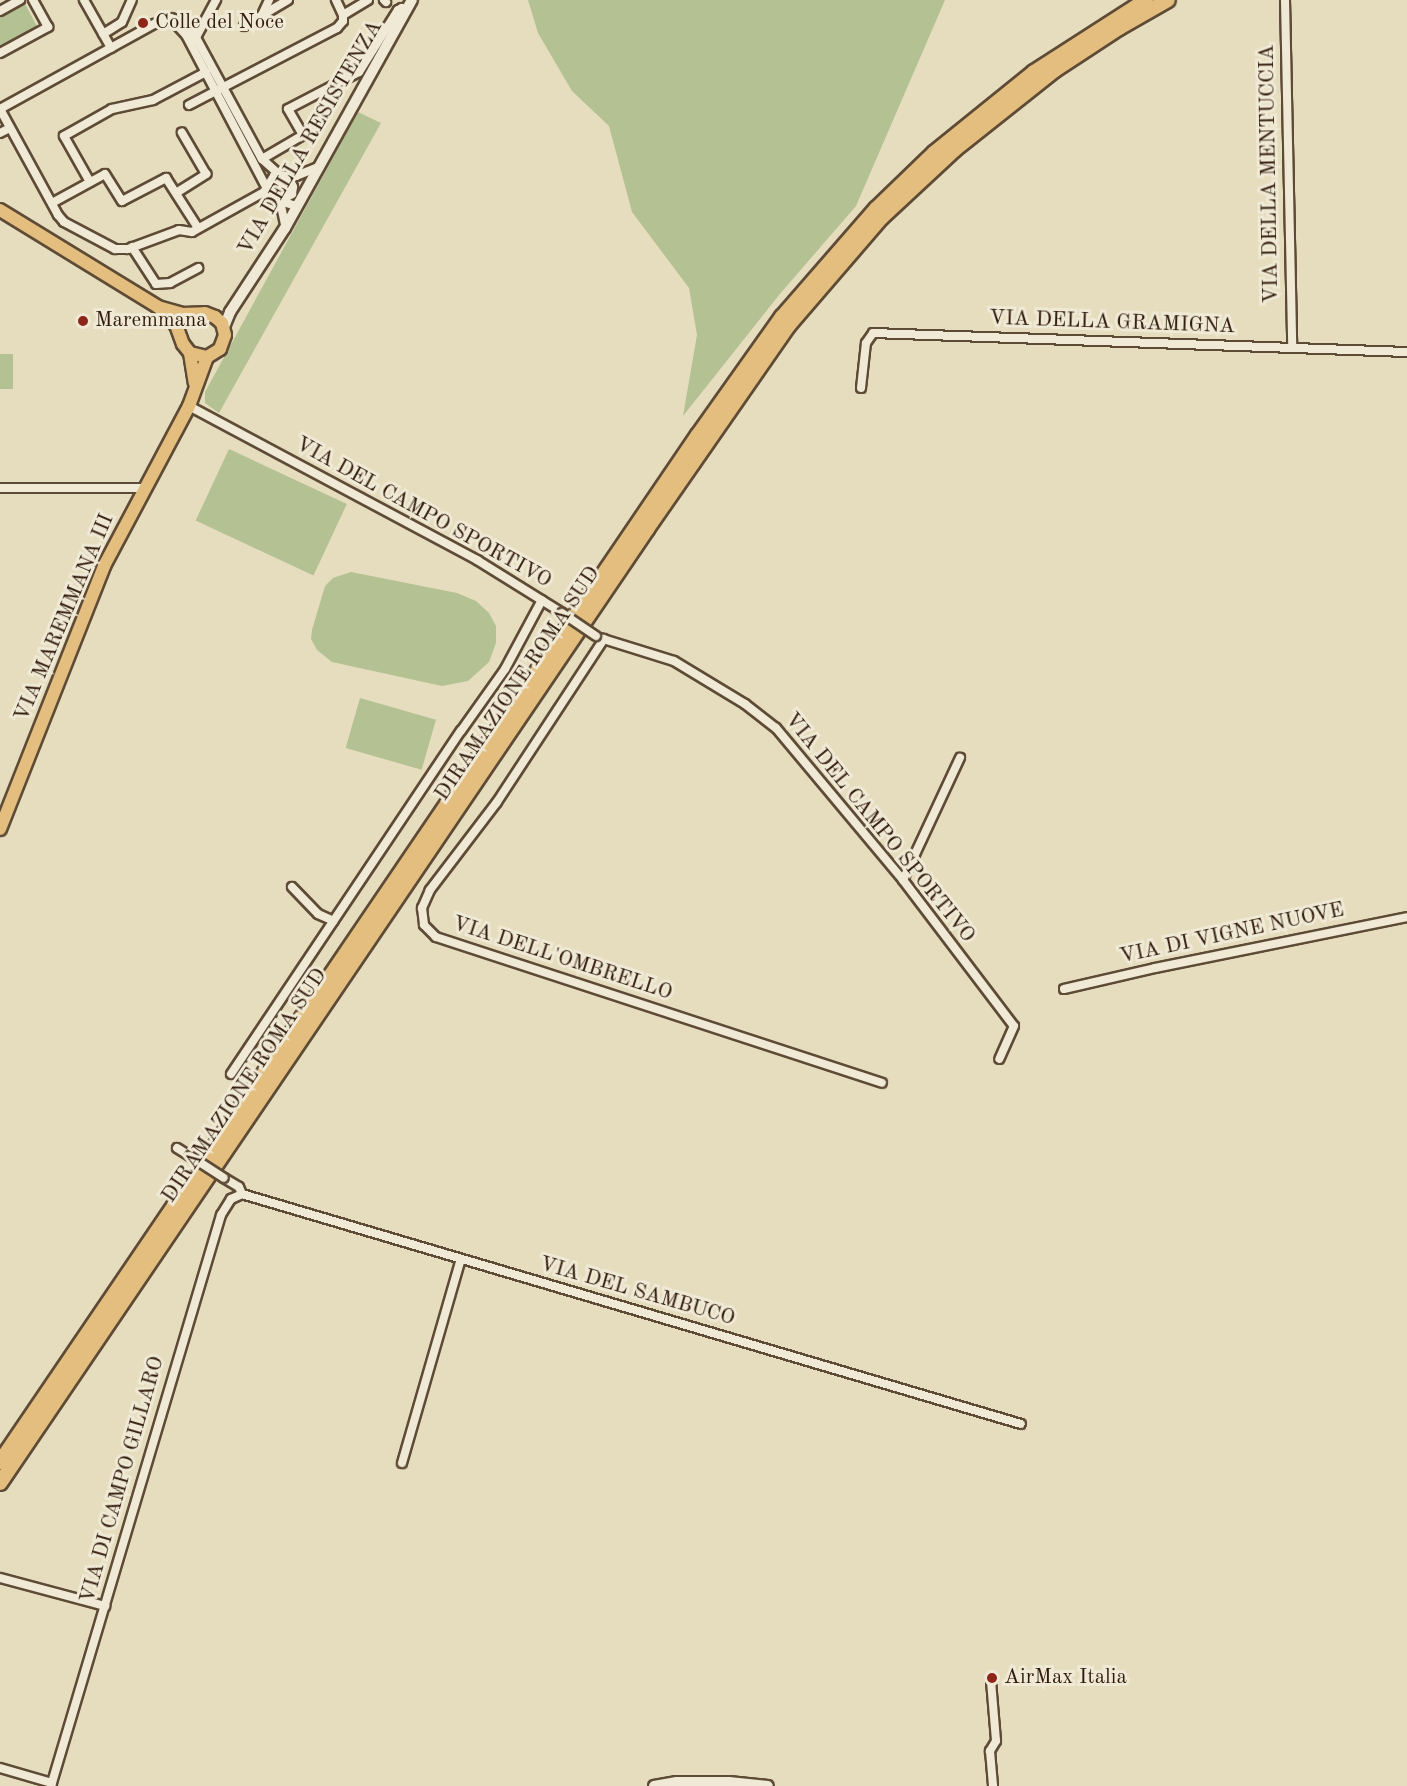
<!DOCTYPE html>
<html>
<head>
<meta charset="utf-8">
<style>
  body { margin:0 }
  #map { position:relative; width:1407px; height:1786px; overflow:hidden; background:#e6ddbe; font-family:"Old Standard TT",serif }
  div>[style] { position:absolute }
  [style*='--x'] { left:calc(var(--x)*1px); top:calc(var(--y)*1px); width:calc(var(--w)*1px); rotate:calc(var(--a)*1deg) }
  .green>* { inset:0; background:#b4c192; transform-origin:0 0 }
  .roads { filter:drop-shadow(2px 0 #5e4b36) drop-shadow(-2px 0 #5e4b36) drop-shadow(0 2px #5e4b36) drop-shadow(0 -2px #5e4b36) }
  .street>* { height:8px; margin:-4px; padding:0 4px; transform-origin:4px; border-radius:4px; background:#efe9d5 }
  .secondary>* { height:10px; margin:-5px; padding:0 5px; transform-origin:5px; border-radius:5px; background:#efe9d5 }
  .primary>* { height:12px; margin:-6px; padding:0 6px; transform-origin:6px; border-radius:6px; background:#e3be7f }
  .highway>* { height:14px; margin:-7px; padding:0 7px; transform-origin:7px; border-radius:7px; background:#e3be7f }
  .bridges { filter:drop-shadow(2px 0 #5e4b36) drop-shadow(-2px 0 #5e4b36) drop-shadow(0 2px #5e4b36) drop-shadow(0 -2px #5e4b36) }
  .street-bridge>* { height:8px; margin:-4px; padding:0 4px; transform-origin:4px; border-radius:4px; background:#efe9d5 }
  .dots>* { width:16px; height:16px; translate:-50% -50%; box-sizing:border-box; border:3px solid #efe9d5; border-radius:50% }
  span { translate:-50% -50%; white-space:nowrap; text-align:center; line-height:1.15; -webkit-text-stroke:6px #efe9d5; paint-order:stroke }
  .poi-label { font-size:21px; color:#301a09 }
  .left { translate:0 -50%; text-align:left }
  .street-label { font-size:21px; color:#301a09 }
</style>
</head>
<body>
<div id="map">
  <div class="green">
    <i style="clip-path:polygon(528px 0,945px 0,856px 206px,779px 295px,683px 416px,697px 335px,689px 288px,632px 212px,609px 126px,572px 91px,538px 33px)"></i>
    <i style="clip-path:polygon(24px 2px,38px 28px,0 49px,0 15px)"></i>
    <i style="clip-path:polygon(358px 112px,381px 123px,219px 413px,205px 403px,205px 392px)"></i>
    <i style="left:0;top:354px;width:13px;height:35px"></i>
    <i style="left:229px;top:449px;width:130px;height:79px;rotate:25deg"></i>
    <i style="clip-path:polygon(351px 572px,457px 593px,476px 601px,489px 613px,496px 626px,496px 643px,489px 662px,468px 681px,442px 686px,332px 662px,317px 650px,311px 639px,312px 630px,325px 586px,333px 578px)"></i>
    <i style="left:360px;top:698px;width:79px;height:52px;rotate:16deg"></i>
  </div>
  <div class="roads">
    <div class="street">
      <i style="--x:84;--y:0;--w:55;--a:60.6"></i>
      <i style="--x:384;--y:0;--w:3;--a:45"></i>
      <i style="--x:1285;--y:0;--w:346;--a:88.8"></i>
      <i style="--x:0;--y:11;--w:23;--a:-29"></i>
      <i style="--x:262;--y:15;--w:17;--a:-65"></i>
      <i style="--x:343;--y:15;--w:29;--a:-31"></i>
      <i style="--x:174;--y:22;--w:18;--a:47"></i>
      <i style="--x:186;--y:35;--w:184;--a:62.2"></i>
      <i style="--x:244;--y:26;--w:51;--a:-30.6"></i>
      <i style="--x:103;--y:34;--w:22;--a:-32"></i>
      <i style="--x:122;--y:22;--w:24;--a:-66"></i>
      <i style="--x:194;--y:41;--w:47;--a:-61.8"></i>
      <i style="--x:0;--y:53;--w:55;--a:-28.4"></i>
      <i style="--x:48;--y:27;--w:31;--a:-119"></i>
      <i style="--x:189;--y:105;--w:167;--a:-27.5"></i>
      <i style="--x:337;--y:28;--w:9;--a:-49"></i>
      <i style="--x:343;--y:21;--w:6;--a:-90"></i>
      <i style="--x:343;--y:15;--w:17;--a:-115"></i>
      <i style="--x:0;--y:109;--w:121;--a:61.3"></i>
      <i style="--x:58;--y:215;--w:9;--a:49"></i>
      <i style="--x:64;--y:222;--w:58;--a:27.9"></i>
      <i style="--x:115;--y:249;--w:13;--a:0"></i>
      <i style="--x:128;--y:249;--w:54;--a:-20.4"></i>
      <i style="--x:179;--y:230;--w:13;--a:9"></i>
      <i style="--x:192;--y:232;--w:82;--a:-29.1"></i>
      <i style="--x:264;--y:192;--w:19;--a:-58"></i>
      <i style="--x:274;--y:176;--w:22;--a:0"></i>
      <i style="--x:296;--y:176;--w:24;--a:-22"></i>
      <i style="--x:0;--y:109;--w:176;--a:-28.9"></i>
      <i style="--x:154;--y:24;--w:18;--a:-19"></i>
      <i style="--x:171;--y:18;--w:14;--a:25"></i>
      <i style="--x:184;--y:24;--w:14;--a:45"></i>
      <i style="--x:194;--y:34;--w:142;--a:61.5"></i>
      <i style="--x:262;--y:159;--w:24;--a:42"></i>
      <i style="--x:0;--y:133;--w:11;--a:-27"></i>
      <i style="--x:262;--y:159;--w:48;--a:-30.3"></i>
      <i style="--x:303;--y:135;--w:30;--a:-120"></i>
      <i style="--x:288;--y:109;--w:80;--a:-27.5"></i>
      <i style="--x:359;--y:72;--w:73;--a:-57.8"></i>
      <i style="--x:398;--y:10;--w:4;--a:-27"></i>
      <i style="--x:402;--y:8;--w:5;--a:22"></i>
      <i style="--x:90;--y:182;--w:53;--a:-119.5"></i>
      <i style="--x:64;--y:136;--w:55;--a:-29.4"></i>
      <i style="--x:112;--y:109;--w:42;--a:-12.4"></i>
      <i style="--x:153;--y:100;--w:60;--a:-27.8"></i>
      <i style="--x:176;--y:193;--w:36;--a:-32"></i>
      <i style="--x:206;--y:174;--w:48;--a:-120.3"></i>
      <i style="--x:267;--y:197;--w:31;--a:17"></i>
      <i style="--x:280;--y:201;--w:14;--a:-30"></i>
      <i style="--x:292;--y:194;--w:7;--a:-82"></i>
      <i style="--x:293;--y:187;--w:10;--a:-114"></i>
      <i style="--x:280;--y:201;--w:25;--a:78"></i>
      <i style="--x:52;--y:203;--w:60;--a:-28.7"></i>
      <i style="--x:105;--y:174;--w:32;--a:58"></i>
      <i style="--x:122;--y:201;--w:50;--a:-27.6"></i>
      <i style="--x:166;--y:178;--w:59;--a:57.4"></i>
      <i style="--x:132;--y:247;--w:44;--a:57"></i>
      <i style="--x:156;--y:284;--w:14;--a:-4"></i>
      <i style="--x:170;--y:283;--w:32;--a:-28"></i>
      <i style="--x:861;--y:388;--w:45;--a:-83.7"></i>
      <i style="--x:866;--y:343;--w:12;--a:-55"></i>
      <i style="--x:873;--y:333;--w:534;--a:2.04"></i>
      <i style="--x:189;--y:406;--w:327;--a:28.1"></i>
      <i style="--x:477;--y:560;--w:100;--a:31.9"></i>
      <i style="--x:0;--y:488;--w:144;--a:0"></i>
      <i style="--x:600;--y:638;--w:77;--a:17.3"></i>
      <i style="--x:674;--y:661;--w:83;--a:31.2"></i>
      <i style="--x:745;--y:704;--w:39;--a:38"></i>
      <i style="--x:776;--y:728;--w:198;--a:50.1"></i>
      <i style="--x:903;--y:880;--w:183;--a:52.8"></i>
      <i style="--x:1014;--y:1026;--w:36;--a:114"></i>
      <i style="--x:604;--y:639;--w:195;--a:123.3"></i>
      <i style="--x:497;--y:802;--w:111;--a:127.3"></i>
      <i style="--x:430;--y:890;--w:20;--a:114"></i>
      <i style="--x:422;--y:908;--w:17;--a:83"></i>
      <i style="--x:424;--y:925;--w:17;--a:45"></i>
      <i style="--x:436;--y:937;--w:469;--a:18.1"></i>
      <i style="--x:903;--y:880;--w:135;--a:-65"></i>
      <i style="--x:292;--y:887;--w:37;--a:46"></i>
      <i style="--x:318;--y:914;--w:17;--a:24"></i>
      <i style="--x:1064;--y:989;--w:93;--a:-13"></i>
      <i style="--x:1155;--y:968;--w:257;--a:-11.4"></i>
      <i style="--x:231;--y:1074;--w:413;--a:-56.2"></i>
      <i style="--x:461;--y:731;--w:76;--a:-54.6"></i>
      <i style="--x:505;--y:669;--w:78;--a:-61.8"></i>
      <i style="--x:177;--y:1148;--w:15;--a:32"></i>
      <i style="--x:224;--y:1178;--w:17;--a:31"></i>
      <i style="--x:239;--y:1187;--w:8;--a:67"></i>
      <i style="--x:242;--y:1194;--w:812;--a:16.45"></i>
      <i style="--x:402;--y:1463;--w:212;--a:-73.9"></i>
      <i style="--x:0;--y:1578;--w:109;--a:14.9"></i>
      <i style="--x:991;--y:1681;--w:60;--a:85.2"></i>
      <i style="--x:996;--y:1741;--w:12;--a:121"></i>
      <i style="--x:990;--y:1751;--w:35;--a:85"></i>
      <i style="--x:0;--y:1768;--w:54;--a:16.1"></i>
      <i style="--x:51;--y:1786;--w:596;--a:-73.42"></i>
      <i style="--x:221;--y:1215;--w:19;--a:-58"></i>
      <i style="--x:231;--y:1199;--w:12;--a:-24"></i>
    </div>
    <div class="secondary">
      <i style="--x:224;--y:327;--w:16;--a:-68"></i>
      <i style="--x:230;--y:312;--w:100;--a:-56.8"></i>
      <i style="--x:285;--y:228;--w:261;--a:-60.9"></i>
      <i style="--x:654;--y:1786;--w:23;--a:-10"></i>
      <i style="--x:677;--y:1782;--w:52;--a:0"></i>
      <i style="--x:729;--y:1782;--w:39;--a:6"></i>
    </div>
    <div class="primary">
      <i style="--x:0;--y:210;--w:185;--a:31.5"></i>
      <i style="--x:158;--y:307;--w:25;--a:16"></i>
      <i style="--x:182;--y:314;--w:23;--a:-2"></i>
      <i style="--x:205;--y:313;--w:11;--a:22"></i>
      <i style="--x:215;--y:317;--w:9;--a:41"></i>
      <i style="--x:222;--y:323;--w:12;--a:76"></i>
      <i style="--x:225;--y:335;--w:15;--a:110"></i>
      <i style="--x:220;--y:349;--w:15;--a:148"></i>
      <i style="--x:207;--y:357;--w:17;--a:-167"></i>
      <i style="--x:161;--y:309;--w:22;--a:47"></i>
      <i style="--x:176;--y:325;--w:20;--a:70"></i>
      <i style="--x:183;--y:344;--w:11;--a:52"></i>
      <i style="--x:190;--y:353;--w:30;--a:81"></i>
      <i style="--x:0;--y:829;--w:283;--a:-68.4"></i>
      <i style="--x:104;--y:566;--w:181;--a:-62"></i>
      <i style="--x:189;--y:406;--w:52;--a:-69.8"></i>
    </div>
    <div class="highway">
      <i style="--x:0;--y:1462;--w:1242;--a:-55.8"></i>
      <i style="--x:698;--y:435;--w:145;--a:-54.6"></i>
      <i style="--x:782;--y:317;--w:143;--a:-49"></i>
      <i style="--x:876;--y:209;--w:81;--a:-44"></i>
      <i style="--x:934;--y:153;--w:129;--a:-39"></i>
      <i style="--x:1034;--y:72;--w:133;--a:-32.7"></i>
      <i style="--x:0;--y:1483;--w:1153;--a:-55.85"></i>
      <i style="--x:647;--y:529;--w:249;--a:-55.2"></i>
      <i style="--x:789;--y:325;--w:143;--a:-49.3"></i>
      <i style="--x:882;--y:217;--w:98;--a:-42.9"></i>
      <i style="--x:954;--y:150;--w:129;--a:-38.4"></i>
      <i style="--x:1055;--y:70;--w:77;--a:-33.3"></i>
      <i style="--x:1119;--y:28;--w:56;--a:-29.7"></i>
    </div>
  </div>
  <div class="bridges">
    <div class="street-bridge">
      <i style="--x:562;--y:613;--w:41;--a:34.1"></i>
      <i style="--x:190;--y:1156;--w:40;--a:32.9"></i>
    </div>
  </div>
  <div class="dots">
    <i style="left:143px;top:23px;background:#8f2418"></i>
    <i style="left:83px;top:321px;background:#8f2418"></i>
    <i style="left:992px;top:1678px;background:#8f2418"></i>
  </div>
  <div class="poi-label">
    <span class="left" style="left:155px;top:23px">Colle del Noce</span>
    <span class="left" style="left:95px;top:321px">Maremmana</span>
    <span class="left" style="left:1004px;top:1678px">AirMax Italia</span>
  </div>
  <div class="street-label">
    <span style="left:311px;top:138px;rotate:-60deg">VIA DELLA RESISTENZA</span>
    <span style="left:1270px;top:174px;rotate:-91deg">VIA DELLA MENTUCCIA</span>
    <span style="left:1112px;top:323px;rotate:2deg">VIA DELLA GRAMIGNA</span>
    <span style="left:423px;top:513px;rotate:29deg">VIA DEL CAMPO SPORTIVO</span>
    <span style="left:65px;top:618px;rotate:-67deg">VIA MAREMMANA III</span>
    <span style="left:518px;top:684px;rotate:-56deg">DIRAMAZIONE ROMA SUD</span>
    <span style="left:879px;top:828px;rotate:51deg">VIA DEL CAMPO SPORTIVO</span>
    <span style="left:1232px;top:934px;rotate:-12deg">VIA DI VIGNE NUOVE</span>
    <span style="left:562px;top:959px;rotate:18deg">VIA DELL'OMBRELLO</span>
    <span style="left:245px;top:1086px;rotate:-56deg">DIRAMAZIONE ROMA SUD</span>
    <span style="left:637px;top:1292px;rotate:16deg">VIA DEL SAMBUCO</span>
    <span style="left:123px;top:1480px;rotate:-74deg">VIA DI CAMPO GILLARO</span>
  </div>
</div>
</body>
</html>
